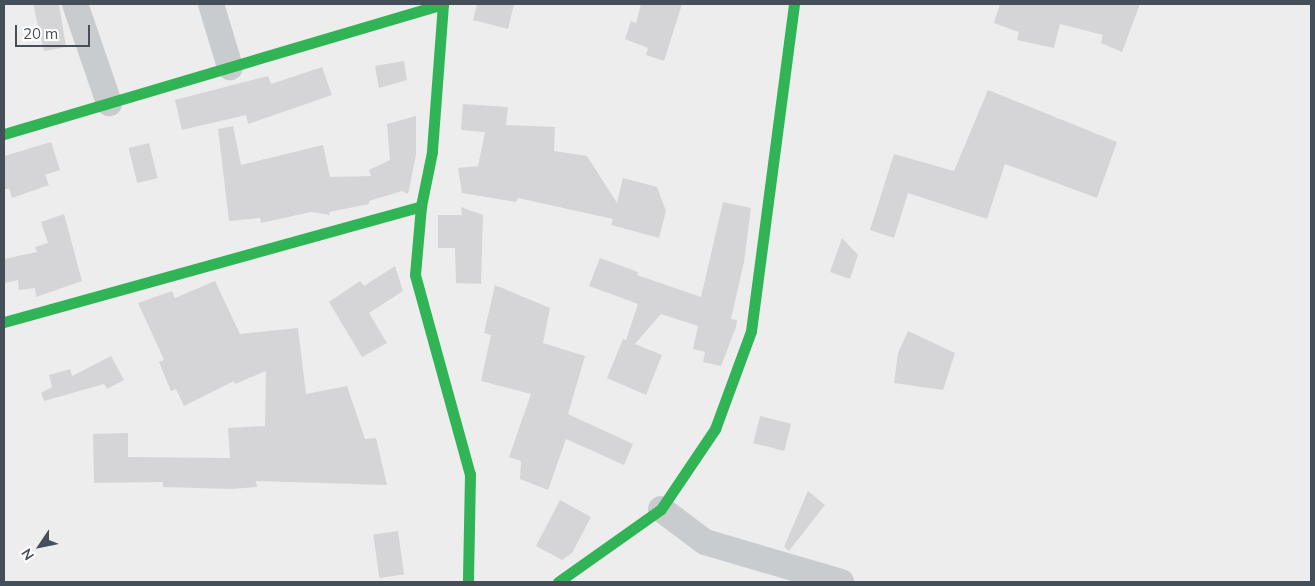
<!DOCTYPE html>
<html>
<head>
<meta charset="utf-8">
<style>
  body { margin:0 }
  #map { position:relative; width:1315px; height:586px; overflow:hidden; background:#eeeded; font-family:Mulish,sans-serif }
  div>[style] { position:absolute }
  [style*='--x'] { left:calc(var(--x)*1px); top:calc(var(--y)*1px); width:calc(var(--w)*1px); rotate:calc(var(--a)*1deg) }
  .building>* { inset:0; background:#d5d5d7; transform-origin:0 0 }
  .street>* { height:26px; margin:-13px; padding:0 13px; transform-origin:13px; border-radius:13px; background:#c9ccce }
  .fast>* { height:11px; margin:-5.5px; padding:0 5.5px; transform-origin:5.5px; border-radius:5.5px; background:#30b455 }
  span { translate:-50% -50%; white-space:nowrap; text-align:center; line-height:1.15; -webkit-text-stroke:5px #fff; paint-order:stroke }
  .frame { position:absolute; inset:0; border:5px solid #454f5a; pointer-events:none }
  .north { position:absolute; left:15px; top:521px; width:50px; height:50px; -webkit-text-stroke:4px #fff; paint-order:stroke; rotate:236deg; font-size:14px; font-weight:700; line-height:20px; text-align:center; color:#454f5a }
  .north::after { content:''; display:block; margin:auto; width:18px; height:22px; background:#454f5a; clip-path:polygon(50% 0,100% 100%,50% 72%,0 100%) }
  .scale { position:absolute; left:15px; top:25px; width:75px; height:22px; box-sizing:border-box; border:2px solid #454f5a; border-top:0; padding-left:6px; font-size:15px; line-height:18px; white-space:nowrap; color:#454f5a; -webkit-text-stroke:4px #fff; paint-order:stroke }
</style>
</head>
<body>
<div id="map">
  <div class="building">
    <i style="clip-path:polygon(33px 4px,59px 4px,66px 47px,44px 51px)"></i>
    <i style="clip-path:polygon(477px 4px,514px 4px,508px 29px,473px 20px)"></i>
    <i style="clip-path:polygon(641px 4px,682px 4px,664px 61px,646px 55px,648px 48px,625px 39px,631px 21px,636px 23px)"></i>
    <i style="clip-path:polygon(1000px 4px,1140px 4px,1122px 52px,1101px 43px,1103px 35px,1060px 24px,1054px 48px,1017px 40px,1019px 32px,994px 23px)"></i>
    <i style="clip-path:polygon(404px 61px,407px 80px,379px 88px,375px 66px)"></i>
    <i style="clip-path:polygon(322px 67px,332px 95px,248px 124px,246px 115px,182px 130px,175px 100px,268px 76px,271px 84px)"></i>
    <i style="clip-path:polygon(988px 90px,1117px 142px,1097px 198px,1005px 164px,987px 219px,908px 193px,894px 238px,870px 230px,894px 154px,954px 171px)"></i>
    <i style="clip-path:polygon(463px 104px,508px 107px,506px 125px,555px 127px,554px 151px,587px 156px,617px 203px,623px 178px,657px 187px,666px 211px,659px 238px,611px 225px,613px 219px,518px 198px,516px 202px,462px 193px,458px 168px,478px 166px,485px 132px,461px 130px)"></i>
    <i style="clip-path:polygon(416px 116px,416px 155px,408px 194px,402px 191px,369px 201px,369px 204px,329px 212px,330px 215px,311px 212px,261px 223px,260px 218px,229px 221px,218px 129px,233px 126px,241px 165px,323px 145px,330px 177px,371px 176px,369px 170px,390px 160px,387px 124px)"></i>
    <i style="clip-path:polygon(51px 142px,60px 170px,45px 175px,49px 185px,12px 198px,9px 188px,4px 190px,4px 156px)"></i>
    <i style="left:149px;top:143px;width:36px;height:21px;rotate:76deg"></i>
    <i style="clip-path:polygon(723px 202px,751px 208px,744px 262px,731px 319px,737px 320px,736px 327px,721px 366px,703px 362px,705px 352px,693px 349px,698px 326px,661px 314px,635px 344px,662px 355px,646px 395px,607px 378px,623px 339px,626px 340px,638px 304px,589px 286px,600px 258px,638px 272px,637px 275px,701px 297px)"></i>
    <i style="clip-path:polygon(461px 207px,483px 215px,481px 284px,456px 283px,455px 248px,438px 248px,438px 215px,462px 215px)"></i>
    <i style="clip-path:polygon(64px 214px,82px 281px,36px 297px,35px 288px,19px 290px,18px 280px,4px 283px,4px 259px,37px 252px,35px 247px,48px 243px,41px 222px)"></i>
    <i style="clip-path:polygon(842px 238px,858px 255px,850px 279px,830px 272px)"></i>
    <i style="clip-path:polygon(395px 266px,403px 291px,369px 313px,387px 343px,362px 357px,329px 302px,360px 281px,364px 286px)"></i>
    <i style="clip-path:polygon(215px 281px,240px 334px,298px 328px,306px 394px,347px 386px,365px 439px,376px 438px,387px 485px,256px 481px,257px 487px,232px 489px,163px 487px,163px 482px,94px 483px,93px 434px,128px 433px,128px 457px,230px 458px,228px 428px,265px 426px,266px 371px,235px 384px,234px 381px,184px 406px,176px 389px,171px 391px,159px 362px,164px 360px,138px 303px,172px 291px,175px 298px)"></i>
    <i style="clip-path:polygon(495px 285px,550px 308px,543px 343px,585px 356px,568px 414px,633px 444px,624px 465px,566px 439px,548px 490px,520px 479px,521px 461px,509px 457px,531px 394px,481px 381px,491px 335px,484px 333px)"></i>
    <i style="clip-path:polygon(908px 331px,955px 353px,943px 390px,894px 383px,898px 353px)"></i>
    <i style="clip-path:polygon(111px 356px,124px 380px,107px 389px,104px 384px,44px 401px,41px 393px,52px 387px,49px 375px,70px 369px,72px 376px)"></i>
    <i style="left:760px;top:416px;width:32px;height:28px;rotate:14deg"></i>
    <i style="clip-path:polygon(808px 491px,825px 505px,789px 551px,784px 547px)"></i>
    <i style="clip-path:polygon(560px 500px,591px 517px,572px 553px,562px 560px,536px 546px)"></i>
    <i style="left:398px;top:531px;width:44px;height:25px;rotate:82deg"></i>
  </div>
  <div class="street">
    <i style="--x:75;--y:4;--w:105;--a:71"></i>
    <i style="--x:211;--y:4;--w:66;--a:73.2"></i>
    <i style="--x:661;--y:509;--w:55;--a:36.9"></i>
    <i style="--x:705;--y:542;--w:142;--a:16.4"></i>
  </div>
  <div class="fast">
    <i style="--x:443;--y:4;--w:148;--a:94.3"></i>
    <i style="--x:432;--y:152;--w:55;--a:101.5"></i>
    <i style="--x:421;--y:206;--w:69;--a:95"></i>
    <i style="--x:415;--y:275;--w:206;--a:74.6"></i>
    <i style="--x:470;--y:474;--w:108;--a:91.1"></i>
    <i style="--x:4;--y:134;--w:458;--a:-16.5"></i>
    <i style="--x:4;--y:322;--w:433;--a:-15.5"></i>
    <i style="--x:558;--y:582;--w:126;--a:-35.3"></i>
    <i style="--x:661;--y:509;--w:97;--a:-56"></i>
    <i style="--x:715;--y:429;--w:104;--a:-69.8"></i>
    <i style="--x:751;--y:331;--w:330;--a:-82.5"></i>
  </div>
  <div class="frame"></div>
  <div class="north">N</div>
  <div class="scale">20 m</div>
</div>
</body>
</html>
